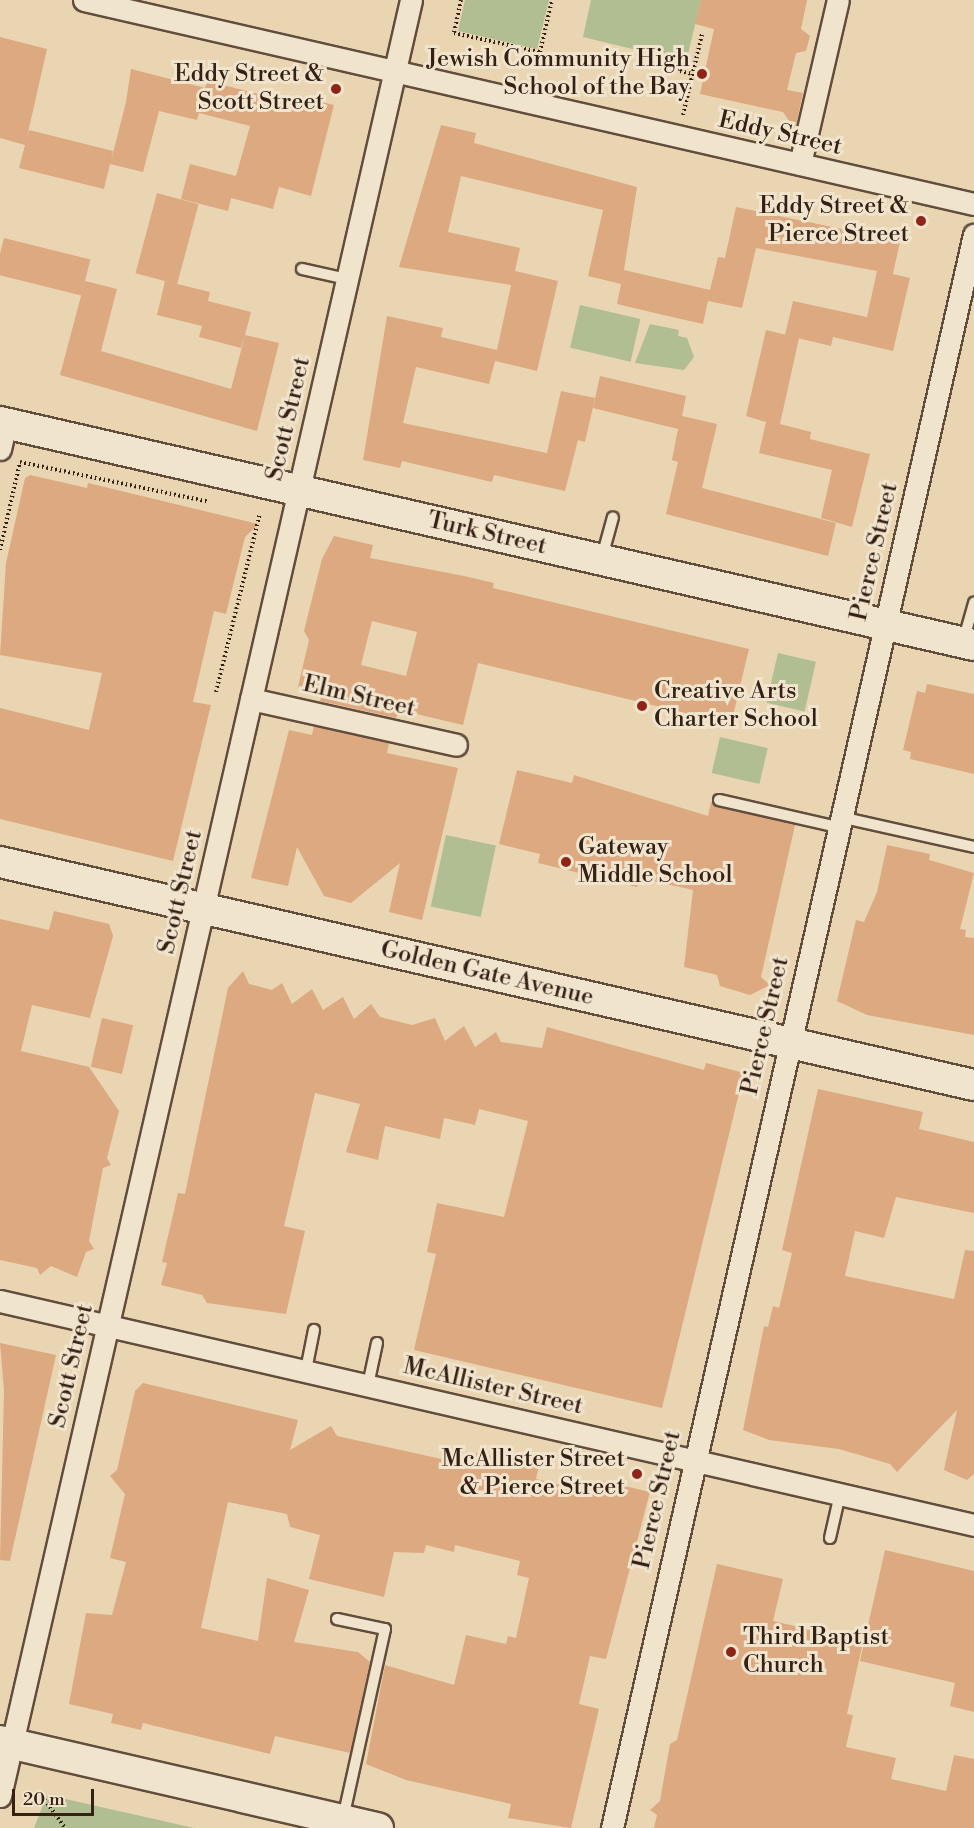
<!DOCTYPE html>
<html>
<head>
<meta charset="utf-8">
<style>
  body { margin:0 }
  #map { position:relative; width:974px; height:1828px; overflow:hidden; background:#e9d5b2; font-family:"Libre Bodoni",serif }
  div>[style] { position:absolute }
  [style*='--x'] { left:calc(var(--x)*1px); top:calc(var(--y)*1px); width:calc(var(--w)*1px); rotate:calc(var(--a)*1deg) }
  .green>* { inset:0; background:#b0be91; transform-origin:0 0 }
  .building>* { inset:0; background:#dca981; transform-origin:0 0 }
  .path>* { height:4px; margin-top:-2px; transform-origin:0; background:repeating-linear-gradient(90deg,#352016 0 1.5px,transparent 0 4.5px) }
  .roads { filter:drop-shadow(2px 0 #624d3d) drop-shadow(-2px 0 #624d3d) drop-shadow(0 2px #624d3d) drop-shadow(0 -2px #624d3d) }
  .lane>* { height:10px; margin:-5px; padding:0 5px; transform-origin:5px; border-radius:5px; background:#f1e4cd }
  .street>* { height:21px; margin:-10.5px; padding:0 10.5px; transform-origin:10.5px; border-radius:10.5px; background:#f1e4cd }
  .secondary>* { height:30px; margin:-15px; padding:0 15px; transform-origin:15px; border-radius:15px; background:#f1e4cd }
  .dots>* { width:16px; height:16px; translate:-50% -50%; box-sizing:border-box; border:3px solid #f1e4cd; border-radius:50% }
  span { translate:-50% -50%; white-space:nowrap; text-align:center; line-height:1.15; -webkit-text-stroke:6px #f1e4cd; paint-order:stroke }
  .poi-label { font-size:24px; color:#352016 }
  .right { translate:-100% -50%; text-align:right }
  .left { translate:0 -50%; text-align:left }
  .street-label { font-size:24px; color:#352016 }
  .scale { position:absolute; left:12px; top:1789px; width:82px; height:27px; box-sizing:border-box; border:3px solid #352016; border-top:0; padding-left:8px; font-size:18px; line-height:21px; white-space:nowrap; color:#352016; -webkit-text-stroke:4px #f1e4cd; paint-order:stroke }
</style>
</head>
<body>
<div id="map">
  <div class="green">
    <i style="clip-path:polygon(465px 0,549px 0,537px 49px,458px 31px)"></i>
    <i style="clip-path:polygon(591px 0,701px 0,686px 62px,583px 37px)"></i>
    <i style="left:580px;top:305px;width:62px;height:44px;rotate:13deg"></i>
    <i style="clip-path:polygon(650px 324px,679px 330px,678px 336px,687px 338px,694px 357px,684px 370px,635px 363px)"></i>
    <i style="left:778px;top:653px;width:39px;height:51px;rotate:13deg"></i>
    <i style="left:720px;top:737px;width:49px;height:37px;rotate:13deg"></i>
    <i style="left:446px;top:835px;width:51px;height:73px;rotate:12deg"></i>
    <i style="clip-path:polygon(47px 1795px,61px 1798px,194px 1828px,34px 1828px)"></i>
  </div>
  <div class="building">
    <i style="clip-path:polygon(701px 0,807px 0,801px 29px,810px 36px,806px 51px,796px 53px,787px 90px,803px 93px,795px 130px,783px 112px,700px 94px,714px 29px,695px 24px)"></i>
    <i style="clip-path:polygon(0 37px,47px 49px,26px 141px,29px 130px,113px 151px,111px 161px,126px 102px,131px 69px,205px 88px,207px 81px,299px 104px,301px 97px,334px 105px,311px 196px,279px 187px,273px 209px,231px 198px,228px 211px,181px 199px,190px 164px,236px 176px,250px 126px,199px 113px,197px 120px,159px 111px,143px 172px,110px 164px,104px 189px,19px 168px,25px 145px,0 138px)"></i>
    <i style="clip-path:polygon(441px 125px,476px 133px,474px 143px,637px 187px,624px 270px,710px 290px,718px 257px,725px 258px,736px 207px,900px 241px,893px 274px,910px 278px,893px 351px,833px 337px,831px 346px,785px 335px,793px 301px,867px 317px,877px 271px,756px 248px,742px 308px,708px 301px,703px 324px,659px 314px,617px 304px,621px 284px,588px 276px,603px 210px,461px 176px,448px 232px,520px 248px,515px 271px,558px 281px,537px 371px,495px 361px,489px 384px,416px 367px,403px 423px,547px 453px,561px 391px,595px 398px,585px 442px,578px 440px,565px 491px,494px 475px,492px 482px,402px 461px,400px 468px,363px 460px,387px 316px,443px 328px,441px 337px,497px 350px,511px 285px,399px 267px)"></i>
    <i style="left:157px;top:193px;width:43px;height:83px;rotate:15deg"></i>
    <i style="left:4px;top:238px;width:89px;height:37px;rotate:14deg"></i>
    <i style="clip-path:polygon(85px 281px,117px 289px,101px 351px,231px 389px,245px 335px,241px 348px,199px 337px,202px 326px,157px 315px,165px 281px,210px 292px,208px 301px,251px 312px,245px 335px,279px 343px,257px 431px,60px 375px)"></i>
    <i style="clip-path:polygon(766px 330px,799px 338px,780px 424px,811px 432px,810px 439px,870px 454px,852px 527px,821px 518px,832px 470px,759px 453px,766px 422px,746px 416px)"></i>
    <i style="clip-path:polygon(600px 376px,686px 396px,682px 416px,717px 424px,702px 488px,836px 523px,828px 556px,666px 514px,678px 462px,672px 460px,678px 429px,593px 408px)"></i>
    <i style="clip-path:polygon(30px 475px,87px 488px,88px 483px,258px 524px,245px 537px,226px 614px,214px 611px,193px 702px,211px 705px,173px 861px,0 819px,0 708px,89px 730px,102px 673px,0 655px,6px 563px,25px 478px)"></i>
    <i style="clip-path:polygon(evenodd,334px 536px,373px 545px,370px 558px,464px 576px,494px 583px,493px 588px,749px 649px,731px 724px,478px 663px,463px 725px,399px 710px,396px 718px,320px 701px,322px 693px,298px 687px,309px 640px,304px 631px,322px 559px,334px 536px,372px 621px,417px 632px,406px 676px,361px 665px,372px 621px)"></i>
    <i style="clip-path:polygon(927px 684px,974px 694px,974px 774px,910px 759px,911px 752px,903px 750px,917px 691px,925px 693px)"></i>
    <i style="clip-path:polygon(314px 726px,389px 743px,387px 753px,458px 768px,422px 920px,389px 912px,400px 863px,351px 903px,324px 896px,297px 847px,288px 886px,251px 878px,289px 730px,312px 735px)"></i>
    <i style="clip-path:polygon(517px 770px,572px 783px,574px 775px,708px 816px,711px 802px,795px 825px,761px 977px,770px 985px,750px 995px,720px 986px,717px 975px,684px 967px,693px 890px,640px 878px,637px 887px,538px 863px,540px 854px,499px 844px)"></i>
    <i style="clip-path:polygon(887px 845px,930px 854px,929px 860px,974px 873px,960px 929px,966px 930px,965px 937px,974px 938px,974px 1035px,867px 1015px,837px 1001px,856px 920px,864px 922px,877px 892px)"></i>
    <i style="clip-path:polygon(54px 911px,109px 924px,113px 936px,90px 1018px,32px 1005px,21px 1051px,89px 1067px,119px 1111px,107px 1158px,111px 1165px,103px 1168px,89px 1241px,94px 1249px,86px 1252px,77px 1277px,51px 1266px,40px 1275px,37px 1268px,0 1260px,0 919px,49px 930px)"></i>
    <i style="clip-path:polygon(243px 971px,249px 984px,272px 990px,282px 983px,292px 1004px,312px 989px,323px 1010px,343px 997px,354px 1019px,371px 1004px,380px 1017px,412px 1025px,435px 1018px,445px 1041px,464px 1026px,475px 1047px,496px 1032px,501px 1042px,542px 1048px,547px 1027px,704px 1070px,706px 1063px,744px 1073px,662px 1408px,414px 1350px,436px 1254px,427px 1252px,437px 1203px,504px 1217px,528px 1121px,479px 1109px,475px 1125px,444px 1118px,440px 1139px,385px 1126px,378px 1160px,346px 1152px,360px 1104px,315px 1093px,284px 1226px,305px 1231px,286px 1314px,207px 1303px,202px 1295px,161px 1285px,167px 1263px,162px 1262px,178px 1193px,185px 1194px,228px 988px)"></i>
    <i style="left:102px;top:1018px;width:32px;height:50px;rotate:13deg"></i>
    <i style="clip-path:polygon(818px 1089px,923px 1112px,919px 1129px,974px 1142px,974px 1213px,896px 1197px,884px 1238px,855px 1231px,845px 1276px,954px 1299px,965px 1250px,974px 1251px,974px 1474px,967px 1480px,944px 1470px,957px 1410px,897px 1472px,890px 1464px,839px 1449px,769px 1440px,743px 1430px,764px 1326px,768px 1327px,773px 1306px,779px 1308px,792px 1253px,782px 1250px)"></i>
    <i style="clip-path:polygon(0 1343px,56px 1355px,10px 1561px,0 1560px,4px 1391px)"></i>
    <i style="clip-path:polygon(143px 1383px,298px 1420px,290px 1450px,331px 1426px,337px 1436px,446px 1460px,475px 1461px,476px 1453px,539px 1465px,536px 1479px,595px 1493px,599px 1480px,650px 1492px,606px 1659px,590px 1656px,579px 1704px,599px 1709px,571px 1828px,508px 1818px,511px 1804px,406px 1780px,366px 1764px,385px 1665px,454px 1685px,466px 1635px,506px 1644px,508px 1636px,516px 1638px,529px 1578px,517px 1575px,520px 1561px,455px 1545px,454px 1552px,426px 1545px,424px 1553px,394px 1552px,384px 1597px,309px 1579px,320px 1535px,290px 1527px,287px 1514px,228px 1502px,201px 1628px,258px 1641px,267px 1578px,309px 1590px,294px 1642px,358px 1652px,370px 1662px,350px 1753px,275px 1736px,270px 1754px,143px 1723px,141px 1730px,111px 1723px,113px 1714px,69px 1704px,86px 1613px,112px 1615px,126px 1562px,110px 1558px,125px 1494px,110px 1476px,117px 1470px,135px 1391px)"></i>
    <i style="clip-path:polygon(885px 1550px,974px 1571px,974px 1712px,950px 1706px,955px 1683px,860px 1661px)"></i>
    <i style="clip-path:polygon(717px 1564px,783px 1579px,773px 1621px,863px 1642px,847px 1714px,853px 1715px,846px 1747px,896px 1758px,891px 1779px,946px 1791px,954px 1755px,974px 1759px,974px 1828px,654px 1828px,657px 1815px,650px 1810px,660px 1801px,670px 1744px,677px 1740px)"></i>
  </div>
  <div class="path">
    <i style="--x:461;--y:0;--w:34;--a:102"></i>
    <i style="--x:454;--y:33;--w:88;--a:12.5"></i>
    <i style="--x:540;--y:52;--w:53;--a:-77"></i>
    <i style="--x:682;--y:61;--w:10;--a:101"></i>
    <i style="--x:680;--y:71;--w:12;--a:14"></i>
    <i style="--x:683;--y:115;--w:83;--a:-76.8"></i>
    <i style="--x:0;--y:550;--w:90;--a:-77.2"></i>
    <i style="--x:20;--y:462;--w:193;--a:11.9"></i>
    <i style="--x:216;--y:692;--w:184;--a:-76.2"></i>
    <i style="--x:42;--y:1796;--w:39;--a:54"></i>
  </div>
  <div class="roads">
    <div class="lane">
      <i style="--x:302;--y:269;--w:46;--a:12.5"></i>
      <i style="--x:602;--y:557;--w:41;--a:-74.6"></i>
      <i style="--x:963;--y:642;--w:41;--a:-74.2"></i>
      <i style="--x:719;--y:800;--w:122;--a:12.8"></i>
      <i style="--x:840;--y:817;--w:137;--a:12.6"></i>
      <i style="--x:306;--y:1370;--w:41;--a:-78.7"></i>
      <i style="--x:368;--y:1385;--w:43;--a:-77.9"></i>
      <i style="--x:830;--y:1538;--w:45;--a:-77.2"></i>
      <i style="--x:337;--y:1619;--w:49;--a:11.8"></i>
      <i style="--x:385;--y:1629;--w:195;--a:102.5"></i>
    </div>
    <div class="street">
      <i style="--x:84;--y:0;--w:913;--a:12.91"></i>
      <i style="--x:800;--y:164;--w:168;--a:-77"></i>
      <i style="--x:0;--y:449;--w:26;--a:-77"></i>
      <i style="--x:251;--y:699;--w:210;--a:12.6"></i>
      <i style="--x:0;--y:1301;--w:999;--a:12.95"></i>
      <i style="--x:0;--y:1796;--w:1842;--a:-77.11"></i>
      <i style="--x:612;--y:1828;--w:1634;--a:-77.2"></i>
    </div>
    <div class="secondary">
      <i style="--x:0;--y:422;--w:999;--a:12.9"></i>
      <i style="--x:0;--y:862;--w:999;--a:12.9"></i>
      <i style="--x:0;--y:1741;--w:388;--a:13"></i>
    </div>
  </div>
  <div class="dots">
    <i style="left:702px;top:74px;background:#8f2418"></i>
    <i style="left:336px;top:89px;background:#8f2418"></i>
    <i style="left:921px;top:221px;background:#8f2418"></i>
    <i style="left:642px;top:706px;background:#8f2418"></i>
    <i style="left:566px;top:862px;background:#8f2418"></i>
    <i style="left:637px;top:1474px;background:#8f2418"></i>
    <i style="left:731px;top:1652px;background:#8f2418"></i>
  </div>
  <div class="poi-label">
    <span class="right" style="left:690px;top:74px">Jewish Community High<br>School of the Bay</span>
    <span class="right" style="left:324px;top:89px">Eddy Street &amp;<br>Scott Street</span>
    <span class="right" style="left:909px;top:221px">Eddy Street &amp;<br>Pierce Street</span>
    <span class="left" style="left:654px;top:706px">Creative Arts<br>Charter School</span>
    <span class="left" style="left:578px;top:862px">Gateway<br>Middle School</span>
    <span class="right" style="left:625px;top:1474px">McAllister Street<br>&amp; Pierce Street</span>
    <span class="left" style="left:743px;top:1652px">Third Baptist<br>Church</span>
  </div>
  <div class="street-label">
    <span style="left:780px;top:134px;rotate:13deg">Eddy Street</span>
    <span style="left:289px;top:419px;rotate:-77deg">Scott Street</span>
    <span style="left:487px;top:534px;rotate:13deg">Turk Street</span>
    <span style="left:875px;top:552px;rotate:-77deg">Pierce Street</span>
    <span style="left:359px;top:697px;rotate:13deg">Elm Street</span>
    <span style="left:181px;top:892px;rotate:-77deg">Scott Street</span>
    <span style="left:487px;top:974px;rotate:13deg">Golden Gate Avenue</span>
    <span style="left:766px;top:1026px;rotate:-77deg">Pierce Street</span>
    <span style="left:72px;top:1366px;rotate:-77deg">Scott Street</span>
    <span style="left:493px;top:1387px;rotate:13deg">McAllister Street</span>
    <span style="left:658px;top:1500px;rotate:-77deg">Pierce Street</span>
  </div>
  <div class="scale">20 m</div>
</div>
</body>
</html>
